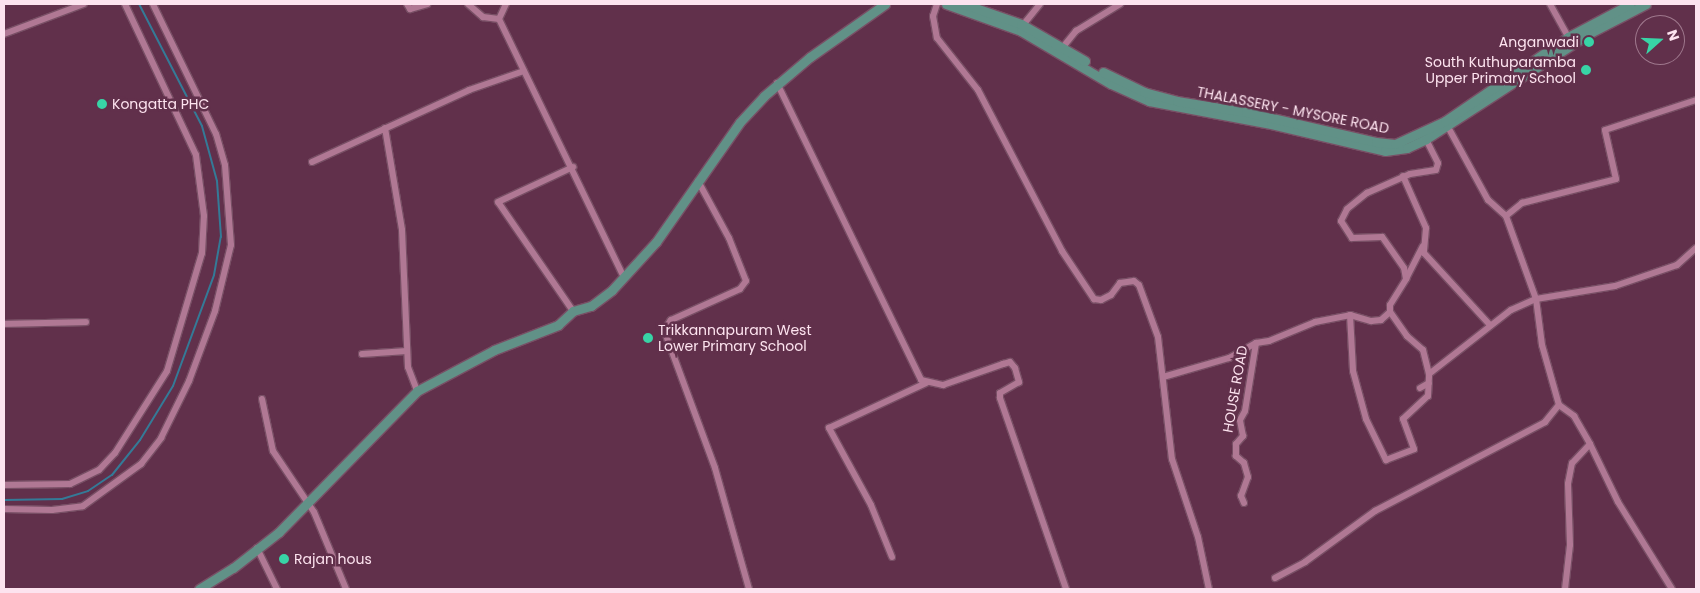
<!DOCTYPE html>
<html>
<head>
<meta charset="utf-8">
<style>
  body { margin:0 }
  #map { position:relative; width:1700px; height:593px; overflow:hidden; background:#61304b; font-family:Poppins,sans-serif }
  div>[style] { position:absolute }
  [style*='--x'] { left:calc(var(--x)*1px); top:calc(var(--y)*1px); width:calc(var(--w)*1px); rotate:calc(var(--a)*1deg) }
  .stream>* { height:2px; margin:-1px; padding:0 1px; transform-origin:1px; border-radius:1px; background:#347a97 }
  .roads { filter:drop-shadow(1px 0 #784f65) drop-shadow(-1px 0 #784f65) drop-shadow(0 1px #784f65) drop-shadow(0 -1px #784f65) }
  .minor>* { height:6px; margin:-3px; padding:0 3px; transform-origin:3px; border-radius:3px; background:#b07894 }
  .major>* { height:9px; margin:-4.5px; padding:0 4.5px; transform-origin:4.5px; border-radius:4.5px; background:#619187 }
  .dots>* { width:14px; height:14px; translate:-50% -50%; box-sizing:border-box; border:2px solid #61304b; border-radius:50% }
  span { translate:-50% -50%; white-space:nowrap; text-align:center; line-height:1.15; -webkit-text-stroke:5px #61304b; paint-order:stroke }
  .poi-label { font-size:14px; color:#fde3ef }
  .right { translate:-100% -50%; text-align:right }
  .left { translate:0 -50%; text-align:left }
  .street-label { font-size:14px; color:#fde3ef }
  .frame { position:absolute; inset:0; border:5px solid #fde3ef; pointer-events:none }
  .north { position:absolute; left:1635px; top:15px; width:50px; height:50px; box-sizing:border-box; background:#61304b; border:1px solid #9f788d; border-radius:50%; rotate:70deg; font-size:14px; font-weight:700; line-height:20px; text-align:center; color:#fde3ef }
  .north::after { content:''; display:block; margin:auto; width:18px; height:22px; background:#38d4a6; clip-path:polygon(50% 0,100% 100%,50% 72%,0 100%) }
</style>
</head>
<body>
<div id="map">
  <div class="stream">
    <i style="--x:4;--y:500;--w:58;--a:-1"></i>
    <i style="--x:62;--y:499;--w:27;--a:-17"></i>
    <i style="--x:88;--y:491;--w:29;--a:-34"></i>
    <i style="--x:112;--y:475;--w:45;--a:-51.3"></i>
    <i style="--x:140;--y:440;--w:63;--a:-58.6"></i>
    <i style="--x:173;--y:386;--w:118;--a:-69.7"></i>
    <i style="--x:214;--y:275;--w:39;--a:-80"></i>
    <i style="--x:221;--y:237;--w:56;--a:-94.1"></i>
    <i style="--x:217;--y:181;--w:57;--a:-105.3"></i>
    <i style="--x:202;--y:126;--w:137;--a:-117.3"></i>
  </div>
  <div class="roads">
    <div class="minor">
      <i style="--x:407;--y:4;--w:6;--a:59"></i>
      <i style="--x:410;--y:9;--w:18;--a:-16"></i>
      <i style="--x:468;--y:4;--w:20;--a:41"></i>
      <i style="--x:483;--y:17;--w:16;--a:7"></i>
      <i style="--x:499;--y:19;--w:288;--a:64.2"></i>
      <i style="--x:937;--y:4;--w:13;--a:108"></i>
      <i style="--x:933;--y:16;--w:22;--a:80"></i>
      <i style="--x:937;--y:38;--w:66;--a:51.7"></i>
      <i style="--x:978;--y:90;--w:182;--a:62.4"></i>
      <i style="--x:1062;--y:251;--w:58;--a:56.3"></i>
      <i style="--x:1094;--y:299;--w:7;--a:8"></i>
      <i style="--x:1101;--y:300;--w:11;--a:-27"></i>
      <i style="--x:1111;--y:295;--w:15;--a:-53"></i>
      <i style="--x:1120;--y:283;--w:14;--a:-8"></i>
      <i style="--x:1134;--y:281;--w:6;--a:39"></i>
      <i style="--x:1139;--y:285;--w:55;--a:69.9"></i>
      <i style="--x:1158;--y:337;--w:123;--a:83.5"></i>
      <i style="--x:1172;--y:459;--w:82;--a:71.6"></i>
      <i style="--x:1198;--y:537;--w:53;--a:78.1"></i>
      <i style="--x:1550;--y:4;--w:38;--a:61"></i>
      <i style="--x:499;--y:19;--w:17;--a:-65"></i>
      <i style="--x:1023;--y:25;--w:27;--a:-51"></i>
      <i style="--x:4;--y:34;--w:85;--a:-20.6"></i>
      <i style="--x:1063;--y:47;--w:21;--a:-51"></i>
      <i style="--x:1076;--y:31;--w:52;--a:-31.5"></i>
      <i style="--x:777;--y:83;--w:330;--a:64.1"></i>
      <i style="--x:921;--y:380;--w:23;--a:13"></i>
      <i style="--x:943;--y:385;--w:64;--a:-19.3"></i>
      <i style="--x:1003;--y:364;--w:7;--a:-16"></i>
      <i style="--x:1010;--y:362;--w:8;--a:50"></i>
      <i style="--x:1015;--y:368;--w:15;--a:74"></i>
      <i style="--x:1019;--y:382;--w:22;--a:150"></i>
      <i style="--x:1000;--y:393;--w:5;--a:90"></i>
      <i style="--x:1000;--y:398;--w:202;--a:70.9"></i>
      <i style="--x:385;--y:128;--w:103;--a:80.5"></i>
      <i style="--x:402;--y:230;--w:137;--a:87.5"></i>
      <i style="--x:408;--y:367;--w:26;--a:69"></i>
      <i style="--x:312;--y:162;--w:173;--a:-24.6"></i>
      <i style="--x:469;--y:90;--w:58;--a:-19.1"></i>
      <i style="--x:1403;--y:176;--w:57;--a:66.1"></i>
      <i style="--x:1426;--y:228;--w:25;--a:95"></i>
      <i style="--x:1424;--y:253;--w:98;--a:47.5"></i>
      <i style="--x:698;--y:181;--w:65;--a:61.5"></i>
      <i style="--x:729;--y:238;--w:46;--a:68.4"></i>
      <i style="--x:746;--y:281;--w:10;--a:127"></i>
      <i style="--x:740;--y:289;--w:76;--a:155.8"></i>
      <i style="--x:671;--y:320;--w:12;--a:125"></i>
      <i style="--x:664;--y:330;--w:147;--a:69.7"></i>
      <i style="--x:715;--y:468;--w:126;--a:74.3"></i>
      <i style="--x:1506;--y:216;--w:21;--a:-39"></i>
      <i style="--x:1522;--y:203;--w:97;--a:-14.3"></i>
      <i style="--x:1616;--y:179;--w:50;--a:-102.7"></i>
      <i style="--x:1605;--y:130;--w:96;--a:-18.2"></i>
      <i style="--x:1406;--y:279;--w:37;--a:-63"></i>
      <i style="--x:573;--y:311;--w:132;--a:-124.5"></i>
      <i style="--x:498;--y:202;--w:83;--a:-25"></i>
      <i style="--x:1350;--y:315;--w:22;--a:16"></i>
      <i style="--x:1371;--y:321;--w:10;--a:-6"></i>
      <i style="--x:1381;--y:320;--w:12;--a:-42"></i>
      <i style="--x:4;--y:324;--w:82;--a:-1.4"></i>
      <i style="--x:362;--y:354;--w:45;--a:-3.8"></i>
      <i style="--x:1429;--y:374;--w:104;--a:-38"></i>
      <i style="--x:1511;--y:310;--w:27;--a:-24"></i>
      <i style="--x:1536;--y:299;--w:80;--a:-9.3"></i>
      <i style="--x:1615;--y:286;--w:65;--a:-18.7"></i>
      <i style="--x:1677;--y:265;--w:25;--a:-42"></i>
      <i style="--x:1163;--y:377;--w:69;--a:-16.1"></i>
      <i style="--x:1229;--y:358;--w:31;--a:-29"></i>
      <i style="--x:1420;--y:388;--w:10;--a:-29"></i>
      <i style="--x:262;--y:399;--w:53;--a:78.1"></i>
      <i style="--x:273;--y:451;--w:73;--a:56.1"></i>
      <i style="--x:314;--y:512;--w:83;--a:67.4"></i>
      <i style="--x:1559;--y:405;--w:19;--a:36"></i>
      <i style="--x:1574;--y:416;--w:32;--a:60"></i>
      <i style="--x:1590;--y:444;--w:26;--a:133"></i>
      <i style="--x:1572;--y:463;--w:21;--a:101"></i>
      <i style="--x:1568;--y:484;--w:61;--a:88.1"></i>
      <i style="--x:1570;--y:545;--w:44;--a:96.5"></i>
      <i style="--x:1590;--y:444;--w:64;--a:64.2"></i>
      <i style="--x:1618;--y:502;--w:102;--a:58.2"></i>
      <i style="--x:4;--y:485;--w:66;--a:-0.9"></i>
      <i style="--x:70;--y:484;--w:32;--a:-26"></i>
      <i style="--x:99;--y:470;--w:23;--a:-47"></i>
      <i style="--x:115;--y:453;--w:97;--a:-57.6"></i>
      <i style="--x:167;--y:371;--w:123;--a:-73.5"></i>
      <i style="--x:202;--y:253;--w:37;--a:-87"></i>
      <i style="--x:204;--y:216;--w:62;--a:-97.5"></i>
      <i style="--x:196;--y:155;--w:167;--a:-115.2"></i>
      <i style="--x:1244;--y:503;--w:8;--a:-113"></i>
      <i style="--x:1241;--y:496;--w:20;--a:-70"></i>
      <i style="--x:1248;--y:477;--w:15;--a:-106"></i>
      <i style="--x:1244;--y:463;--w:11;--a:-139"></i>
      <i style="--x:1236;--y:456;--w:12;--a:-90"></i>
      <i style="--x:1236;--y:444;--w:11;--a:-49"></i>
      <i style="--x:1243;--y:436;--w:16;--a:-101"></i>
      <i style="--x:1240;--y:420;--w:10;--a:-61"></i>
      <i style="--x:1245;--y:411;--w:69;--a:-80.8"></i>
      <i style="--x:1256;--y:343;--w:13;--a:-9"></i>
      <i style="--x:1269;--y:341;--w:50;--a:-22.4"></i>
      <i style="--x:1315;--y:322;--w:36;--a:-11"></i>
      <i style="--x:1350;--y:315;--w:56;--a:86.9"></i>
      <i style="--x:1353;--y:371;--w:50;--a:74.8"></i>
      <i style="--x:1366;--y:419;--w:46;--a:64"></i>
      <i style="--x:1386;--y:460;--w:30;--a:-21"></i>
      <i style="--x:1414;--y:449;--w:32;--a:-110"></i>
      <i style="--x:1403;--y:419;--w:34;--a:-43"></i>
      <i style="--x:1428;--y:396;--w:22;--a:-87"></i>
      <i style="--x:1429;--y:374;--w:25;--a:-104"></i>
      <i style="--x:1423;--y:350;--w:21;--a:-139"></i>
      <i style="--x:1407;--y:336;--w:29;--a:-125"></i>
      <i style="--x:1390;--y:312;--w:7;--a:-90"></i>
      <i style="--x:1390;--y:305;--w:31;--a:-58"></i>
      <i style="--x:1406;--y:279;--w:11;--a:-100"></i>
      <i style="--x:1404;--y:268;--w:38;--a:-125"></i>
      <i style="--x:1382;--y:237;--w:30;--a:178"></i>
      <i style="--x:1352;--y:238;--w:20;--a:-123"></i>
      <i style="--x:1341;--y:221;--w:13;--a:-63"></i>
      <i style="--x:1347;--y:209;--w:26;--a:-39"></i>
      <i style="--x:1367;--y:193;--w:47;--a:-23.8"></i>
      <i style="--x:1410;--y:174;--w:26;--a:-9"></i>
      <i style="--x:1436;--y:170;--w:7;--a:-74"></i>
      <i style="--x:1438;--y:163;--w:27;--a:-117"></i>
      <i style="--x:4;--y:509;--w:48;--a:1.2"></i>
      <i style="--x:52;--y:510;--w:31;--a:-7"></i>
      <i style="--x:83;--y:506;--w:72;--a:-35.9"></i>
      <i style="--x:141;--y:464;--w:33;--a:-52"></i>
      <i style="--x:161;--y:438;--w:64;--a:-63.8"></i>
      <i style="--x:189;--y:381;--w:75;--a:-69.6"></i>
      <i style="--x:215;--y:311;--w:68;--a:-76.4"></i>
      <i style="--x:231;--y:245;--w:80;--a:-94.3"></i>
      <i style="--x:225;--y:165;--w:32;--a:-106"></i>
      <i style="--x:216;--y:134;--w:144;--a:-115.9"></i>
      <i style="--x:257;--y:548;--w:46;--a:64"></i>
      <i style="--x:892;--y:557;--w:56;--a:-112"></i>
      <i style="--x:871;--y:505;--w:88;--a:-118.6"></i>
      <i style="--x:829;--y:428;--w:107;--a:-24.9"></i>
      <i style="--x:1275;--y:578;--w:34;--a:-28"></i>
      <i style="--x:1305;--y:562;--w:87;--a:-36.1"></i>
      <i style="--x:1375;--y:511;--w:192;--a:-27.6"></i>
      <i style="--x:1545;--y:422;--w:22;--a:-51"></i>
      <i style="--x:1559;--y:405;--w:62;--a:-105.8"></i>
      <i style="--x:1542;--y:345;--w:46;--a:-97.4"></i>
      <i style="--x:1536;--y:299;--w:88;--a:-109.9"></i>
      <i style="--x:1506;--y:216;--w:24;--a:-138"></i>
      <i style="--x:1488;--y:200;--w:83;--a:-118.7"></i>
    </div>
    <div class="major">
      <i style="--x:946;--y:4;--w:80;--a:19.8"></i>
      <i style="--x:1021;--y:31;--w:104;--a:30.5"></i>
      <i style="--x:1111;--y:84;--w:42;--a:24.1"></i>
      <i style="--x:1149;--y:101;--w:124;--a:10.7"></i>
      <i style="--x:1271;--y:124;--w:117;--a:13.3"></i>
      <i style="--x:1385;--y:151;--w:22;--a:-8"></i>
      <i style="--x:1407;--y:148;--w:21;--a:-25"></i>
      <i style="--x:1426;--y:139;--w:195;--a:-32.9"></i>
      <i style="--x:1590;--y:33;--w:63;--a:-27.4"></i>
      <i style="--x:964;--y:4;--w:60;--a:19.3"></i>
      <i style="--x:1021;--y:24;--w:74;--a:30"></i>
      <i style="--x:1103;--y:72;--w:46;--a:26"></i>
      <i style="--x:1144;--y:92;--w:34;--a:15"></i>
      <i style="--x:1177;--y:101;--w:70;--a:9.1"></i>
      <i style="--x:1246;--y:112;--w:133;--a:13"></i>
      <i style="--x:1376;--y:142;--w:19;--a:6"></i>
      <i style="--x:1395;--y:144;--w:55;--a:-24.7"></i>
      <i style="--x:1445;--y:121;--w:149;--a:-34.3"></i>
      <i style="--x:1568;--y:37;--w:70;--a:-28"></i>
      <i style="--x:199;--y:589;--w:40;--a:-32"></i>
      <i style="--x:233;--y:568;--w:58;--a:-38"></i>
      <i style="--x:279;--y:532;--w:197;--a:-45.6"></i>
      <i style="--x:417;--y:391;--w:87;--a:-28"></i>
      <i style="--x:494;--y:350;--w:69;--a:-21.3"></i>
      <i style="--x:558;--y:325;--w:21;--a:-43"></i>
      <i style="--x:573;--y:311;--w:19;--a:-16"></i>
      <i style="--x:591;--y:306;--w:26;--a:-37"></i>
      <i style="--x:612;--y:290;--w:65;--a:-47.5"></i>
      <i style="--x:656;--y:242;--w:146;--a:-55"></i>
      <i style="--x:740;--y:122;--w:35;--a:-47"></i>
      <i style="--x:764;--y:96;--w:60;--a:-40.3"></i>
      <i style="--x:810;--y:57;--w:92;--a:-35.2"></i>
    </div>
  </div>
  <div class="dots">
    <i style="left:1589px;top:42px;background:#38d4a6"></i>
    <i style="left:1586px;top:70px;background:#38d4a6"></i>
    <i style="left:102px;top:104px;background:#38d4a6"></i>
    <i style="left:648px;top:338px;background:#38d4a6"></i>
    <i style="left:284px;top:559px;background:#38d4a6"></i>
  </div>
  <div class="poi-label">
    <span class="right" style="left:1579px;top:42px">Anganwadi</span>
    <span class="right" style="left:1576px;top:70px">South Kuthuparamba<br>Upper Primary School</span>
    <span class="left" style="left:112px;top:104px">Kongatta PHC</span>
    <span class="left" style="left:658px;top:338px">Trikkannapuram West<br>Lower Primary School</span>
    <span class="left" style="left:294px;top:559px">Rajan hous</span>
  </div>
  <div class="street-label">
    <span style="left:1293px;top:110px;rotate:11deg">THALASSERY - MYSORE ROAD</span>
    <span style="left:1235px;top:389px;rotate:-80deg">HOUSE ROAD</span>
  </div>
  <div class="frame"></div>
  <div class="north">N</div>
</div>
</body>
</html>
